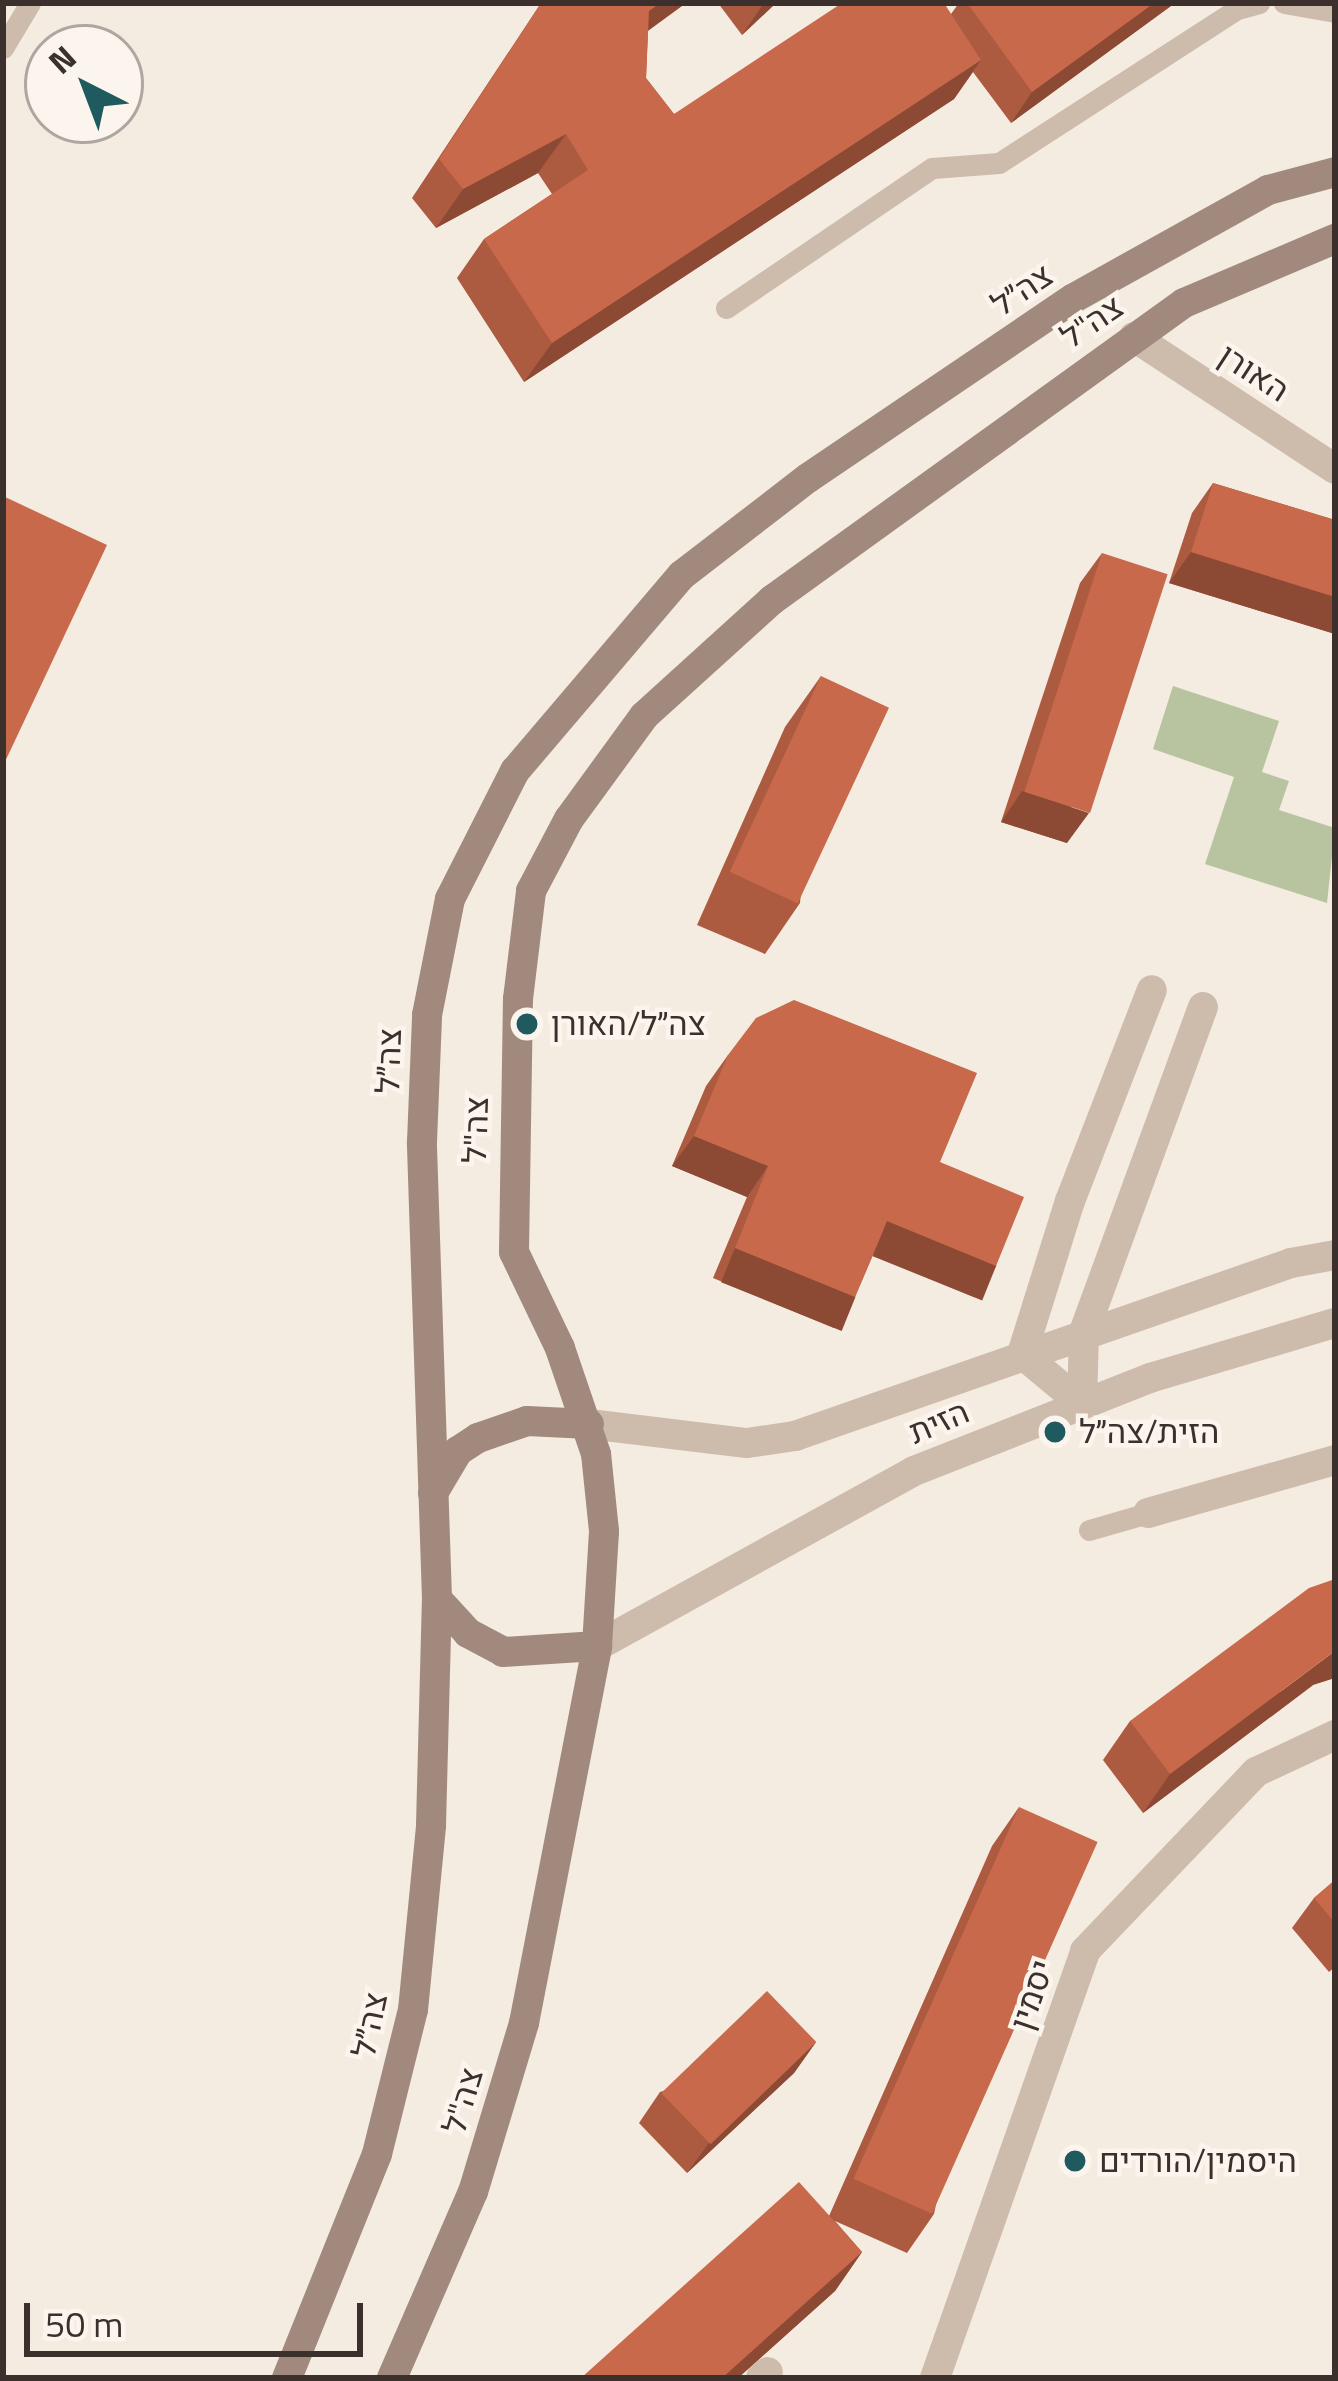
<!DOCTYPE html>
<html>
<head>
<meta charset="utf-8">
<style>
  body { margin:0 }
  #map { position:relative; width:1338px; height:2381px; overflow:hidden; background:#f4ebe1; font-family:"Titillium Web",Heebo,sans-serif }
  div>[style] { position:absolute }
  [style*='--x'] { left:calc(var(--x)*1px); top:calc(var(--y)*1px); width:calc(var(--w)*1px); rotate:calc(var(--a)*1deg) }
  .green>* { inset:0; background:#b8c4a0 }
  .service>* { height:21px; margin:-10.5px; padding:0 10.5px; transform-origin:10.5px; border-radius:10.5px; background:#cdbbac }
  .minor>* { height:30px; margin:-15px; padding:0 15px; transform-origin:15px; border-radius:15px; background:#cdbbac }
  .tertiary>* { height:30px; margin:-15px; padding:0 15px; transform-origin:15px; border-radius:15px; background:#cdbbac }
  .secondary>* { height:30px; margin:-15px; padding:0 15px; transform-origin:15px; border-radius:15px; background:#a18a7d }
  .wall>* { inset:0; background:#ac5a40 }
  .shaded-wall>* { inset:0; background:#8c4a34; transform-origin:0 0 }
  .building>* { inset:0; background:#c8694b; transform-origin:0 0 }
  .dots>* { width:33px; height:33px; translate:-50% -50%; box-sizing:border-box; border:6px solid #fbf5ee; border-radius:50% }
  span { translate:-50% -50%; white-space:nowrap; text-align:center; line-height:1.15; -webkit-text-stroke:9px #fbf5ee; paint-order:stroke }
  .street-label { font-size:33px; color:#3b302b }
  .poi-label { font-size:33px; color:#3b302b }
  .left { translate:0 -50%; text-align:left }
  .frame { position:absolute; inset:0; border:6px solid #3b302b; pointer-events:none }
  .north { position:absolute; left:24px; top:24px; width:120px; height:120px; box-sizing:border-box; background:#fbf5ee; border:3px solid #aea6a0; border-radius:50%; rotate:318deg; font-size:33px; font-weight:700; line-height:48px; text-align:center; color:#3b302b }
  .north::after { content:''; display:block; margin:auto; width:42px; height:54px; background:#1f5a5e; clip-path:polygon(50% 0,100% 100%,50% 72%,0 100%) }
  .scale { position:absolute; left:24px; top:2303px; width:339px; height:54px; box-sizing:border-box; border:6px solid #3b302b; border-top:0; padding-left:15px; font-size:36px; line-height:42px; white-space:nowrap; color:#3b302b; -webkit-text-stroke:9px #fbf5ee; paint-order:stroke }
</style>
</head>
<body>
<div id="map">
  <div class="green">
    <i style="clip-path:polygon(1173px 686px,1279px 721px,1262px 772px,1289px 781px,1279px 810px,1335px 828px,1327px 903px,1205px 864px,1234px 777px,1153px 749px)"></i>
  </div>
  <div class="service">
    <i style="--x:1284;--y:3;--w:52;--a:10"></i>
    <i style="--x:3;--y:48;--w:52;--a:-59"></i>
    <i style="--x:726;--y:308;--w:249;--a:-34.2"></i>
    <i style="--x:932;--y:168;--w:67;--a:-4.3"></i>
    <i style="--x:999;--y:163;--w:283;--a:-32.9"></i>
    <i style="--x:1237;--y:9;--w:23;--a:-15"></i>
    <i style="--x:1089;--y:1530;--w:61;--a:-16.1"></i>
  </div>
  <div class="minor">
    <i style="--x:1134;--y:337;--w:240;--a:33.3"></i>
    <i style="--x:1082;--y:1404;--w:78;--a:-140.2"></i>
    <i style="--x:1022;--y:1354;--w:160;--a:-72.6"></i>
    <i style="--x:1070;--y:1201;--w:226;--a:-68.8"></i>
    <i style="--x:1082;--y:1404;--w:72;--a:-88.4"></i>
    <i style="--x:1084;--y:1332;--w:346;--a:-69.9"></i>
    <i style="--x:1148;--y:1513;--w:194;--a:-15.8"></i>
    <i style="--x:761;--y:2378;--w:9;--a:-41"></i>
    <i style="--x:935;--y:2378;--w:453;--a:-70.6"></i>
    <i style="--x:1085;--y:1951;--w:248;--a:-46.3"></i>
    <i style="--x:1256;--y:1772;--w:87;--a:-25.1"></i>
  </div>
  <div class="tertiary">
    <i style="--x:589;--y:1424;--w:159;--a:6.9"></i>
    <i style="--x:747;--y:1443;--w:49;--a:-8.3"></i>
    <i style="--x:795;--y:1436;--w:525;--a:-19.23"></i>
    <i style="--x:1291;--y:1263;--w:45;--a:-10.3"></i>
    <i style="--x:597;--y:1646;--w:362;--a:-28.9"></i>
    <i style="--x:914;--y:1471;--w:254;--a:-21.5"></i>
    <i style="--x:1150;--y:1378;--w:193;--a:-16.6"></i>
  </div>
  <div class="secondary">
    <i style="--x:433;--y:1493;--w:49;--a:-59.2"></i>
    <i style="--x:458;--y:1451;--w:24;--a:-33"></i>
    <i style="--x:478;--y:1438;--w:52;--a:-19.1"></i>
    <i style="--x:527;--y:1421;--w:62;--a:2.8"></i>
    <i style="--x:437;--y:1599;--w:46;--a:47.6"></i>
    <i style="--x:468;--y:1633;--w:40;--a:28"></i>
    <i style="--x:503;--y:1652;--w:94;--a:-3.7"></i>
    <i style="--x:287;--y:2378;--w:241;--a:-68.1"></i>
    <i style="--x:377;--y:2154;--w:148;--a:-76"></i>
    <i style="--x:413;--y:2010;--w:186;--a:-84.4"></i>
    <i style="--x:431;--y:1825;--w:226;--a:-88.5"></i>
    <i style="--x:437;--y:1599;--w:457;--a:-91.9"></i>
    <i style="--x:422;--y:1142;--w:127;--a:-87.7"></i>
    <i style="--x:427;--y:1015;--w:118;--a:-78.8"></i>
    <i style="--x:450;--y:899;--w:144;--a:-63.1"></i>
    <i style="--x:515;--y:771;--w:257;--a:-49.6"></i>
    <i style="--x:682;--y:575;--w:159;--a:-37.6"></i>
    <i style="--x:808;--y:478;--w:321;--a:-34.1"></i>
    <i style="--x:1074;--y:298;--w:222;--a:-29.1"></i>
    <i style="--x:1268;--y:190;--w:69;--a:-15"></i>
    <i style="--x:392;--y:2378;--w:203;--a:-66.5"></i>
    <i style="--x:473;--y:2192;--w:177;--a:-73.2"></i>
    <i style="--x:524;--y:2023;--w:384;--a:-79"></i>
    <i style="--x:597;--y:1646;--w:115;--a:-86.5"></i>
    <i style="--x:604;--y:1531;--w:77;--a:-95.9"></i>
    <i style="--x:596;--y:1454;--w:112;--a:-108.8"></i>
    <i style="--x:560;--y:1348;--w:106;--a:-115.6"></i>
    <i style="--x:514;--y:1252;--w:253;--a:-89.1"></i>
    <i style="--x:518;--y:999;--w:109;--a:-83.1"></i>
    <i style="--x:531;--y:891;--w:81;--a:-62.2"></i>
    <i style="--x:569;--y:819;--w:127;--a:-53.9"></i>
    <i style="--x:644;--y:716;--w:173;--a:-42.2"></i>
    <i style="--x:772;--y:600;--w:508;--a:-35.79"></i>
    <i style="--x:1184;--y:303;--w:164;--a:-23"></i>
  </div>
  <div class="wall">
    <i style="clip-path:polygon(541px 3px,686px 3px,648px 30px,646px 78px,674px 114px,951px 14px,959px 3px,1175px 3px,1011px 123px,973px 72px,954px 99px,524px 382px,457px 278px,484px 239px,552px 194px,538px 173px,436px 228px,412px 198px)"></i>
    <i style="clip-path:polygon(718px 3px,776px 3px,742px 35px)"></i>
    <i style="clip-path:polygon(1213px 483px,1335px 520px,1335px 634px,1169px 583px,1192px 513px)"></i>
    <i style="clip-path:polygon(1102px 553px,1067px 843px,1001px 822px,1080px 583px)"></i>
    <i style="clip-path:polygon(821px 676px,800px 903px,765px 954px,697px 925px,785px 727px)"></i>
    <i style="clip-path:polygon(728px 1055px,940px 1162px,996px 1266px,974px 1297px,873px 1255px,855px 1297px,834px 1328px,713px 1278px,747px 1197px,672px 1166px,706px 1086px)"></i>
    <i style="clip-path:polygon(1313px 1685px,1143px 1813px,1103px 1760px,1130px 1721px)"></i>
    <i style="clip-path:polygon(1019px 1807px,934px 2214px,907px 2253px,835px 2221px,862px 2252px,835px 2291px,738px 2378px,581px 2378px,829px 2216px,992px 1846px)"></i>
    <i style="clip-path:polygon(1335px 1880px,1335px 1967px,1329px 1972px,1292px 1928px,1314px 1898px)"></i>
    <i style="clip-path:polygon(816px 2042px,794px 2073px,687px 2173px,639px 2123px,660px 2092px)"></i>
  </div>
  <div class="shaded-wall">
    <i style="clip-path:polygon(660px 3px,686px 3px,622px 50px,649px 11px)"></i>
    <i style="clip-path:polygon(764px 3px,776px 3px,742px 35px)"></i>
    <i style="clip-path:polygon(1154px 3px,1175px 3px,1011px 123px,1032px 92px)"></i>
    <i style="clip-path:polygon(981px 60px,954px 99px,524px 382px,552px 343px)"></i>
    <i style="clip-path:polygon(566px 134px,538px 173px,436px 228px,463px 189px)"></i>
    <i style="clip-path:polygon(1191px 552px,1335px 597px,1335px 634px,1169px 583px)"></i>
    <i style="clip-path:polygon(1022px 791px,1089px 813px,1067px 843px,1001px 822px)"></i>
    <i style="clip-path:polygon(694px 1136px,768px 1166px,747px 1197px,672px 1166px)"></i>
    <i style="left:887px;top:1221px;width:118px;height:38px;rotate:22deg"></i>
    <i style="left:735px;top:1248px;width:130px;height:37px;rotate:22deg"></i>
    <i style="clip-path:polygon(1335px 1651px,1335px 1678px,1313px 1685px,1143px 1813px,1170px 1774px)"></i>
    <i style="clip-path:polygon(816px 2042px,794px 2073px,687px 2173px,709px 2143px)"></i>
    <i style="clip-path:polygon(862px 2252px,835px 2291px,738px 2378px,722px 2378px)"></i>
  </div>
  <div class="building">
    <i style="clip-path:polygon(541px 3px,660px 3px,649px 11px,646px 78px,674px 114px,842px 3px,944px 3px,981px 60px,552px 343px,484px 239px,588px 170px,566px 134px,463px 189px,439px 159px)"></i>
    <i style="clip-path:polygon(967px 3px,1154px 3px,1032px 92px)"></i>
    <i style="clip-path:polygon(1213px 483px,1335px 520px,1335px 597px,1191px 552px)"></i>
    <i style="clip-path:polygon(3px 496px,107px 545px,3px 766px)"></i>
    <i style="left:1102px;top:553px;width:69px;height:251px;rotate:18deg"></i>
    <i style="left:821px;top:676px;width:75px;height:216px;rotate:25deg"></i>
    <i style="clip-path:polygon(794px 1000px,977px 1073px,940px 1162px,1024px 1197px,996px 1266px,887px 1221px,855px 1297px,735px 1248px,768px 1166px,694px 1136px,728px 1055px,756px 1018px)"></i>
    <i style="clip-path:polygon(1335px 1579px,1335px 1651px,1170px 1774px,1130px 1721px,1309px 1588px)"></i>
    <i style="left:1019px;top:1807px;width:86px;height:407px;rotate:24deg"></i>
    <i style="clip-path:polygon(1335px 1880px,1335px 1923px,1314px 1898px)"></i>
    <i style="left:767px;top:1991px;width:71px;height:147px;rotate:46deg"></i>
    <i style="clip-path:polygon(799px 2182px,862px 2252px,722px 2378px,581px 2378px)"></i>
  </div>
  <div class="dots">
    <i style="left:527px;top:1024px;background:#1f5a5e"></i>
    <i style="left:1055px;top:1432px;background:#1f5a5e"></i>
    <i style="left:1075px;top:2161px;background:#1f5a5e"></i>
  </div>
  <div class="street-label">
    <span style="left:1022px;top:290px;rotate:-34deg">צה״ל</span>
    <span style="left:1092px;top:322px;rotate:-34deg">צה"ל</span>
    <span style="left:1254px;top:373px;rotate:33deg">האורן</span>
    <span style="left:389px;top:1061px;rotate:-88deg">צה״ל</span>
    <span style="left:476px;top:1130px;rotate:-88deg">צה"ל</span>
    <span style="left:939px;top:1422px;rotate:-23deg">הזית</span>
    <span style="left:1032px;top:1995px;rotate:-71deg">יסמין</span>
    <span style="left:370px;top:2025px;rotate:-78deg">צה״ל</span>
    <span style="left:463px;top:2101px;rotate:-73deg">צה"ל</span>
  </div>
  <div class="poi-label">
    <span class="left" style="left:551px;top:1024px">צה״ל/האורן</span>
    <span class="left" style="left:1079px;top:1432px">הזית/צה״ל</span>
    <span class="left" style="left:1099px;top:2161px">היסמין/הורדים</span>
  </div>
  <div class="frame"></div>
  <div class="north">N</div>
  <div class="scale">50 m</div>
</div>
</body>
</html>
